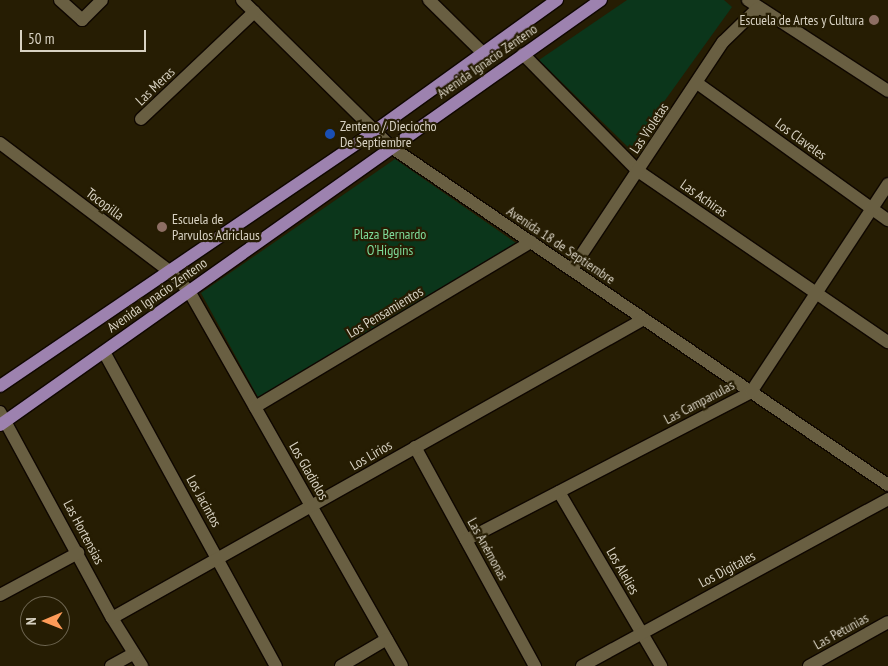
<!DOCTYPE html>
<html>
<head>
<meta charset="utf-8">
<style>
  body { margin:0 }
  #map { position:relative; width:888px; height:666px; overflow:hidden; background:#261d03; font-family:"PT Sans Narrow",sans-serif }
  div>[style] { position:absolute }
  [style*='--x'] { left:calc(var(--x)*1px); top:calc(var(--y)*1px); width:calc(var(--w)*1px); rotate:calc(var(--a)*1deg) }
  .green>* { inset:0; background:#0b361b }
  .roads { filter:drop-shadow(1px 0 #0f0700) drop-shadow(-1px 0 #0f0700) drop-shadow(0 1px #0f0700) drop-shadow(0 -1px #0f0700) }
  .minor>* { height:12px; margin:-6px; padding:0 6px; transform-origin:6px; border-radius:6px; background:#695f42 }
  .major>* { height:12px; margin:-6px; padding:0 6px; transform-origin:6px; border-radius:6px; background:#9d82af }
  .dots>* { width:14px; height:14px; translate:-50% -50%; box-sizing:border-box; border:2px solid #261d03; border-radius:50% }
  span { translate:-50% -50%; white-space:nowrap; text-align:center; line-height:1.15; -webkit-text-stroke:4.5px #261d03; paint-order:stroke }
  .poi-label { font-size:14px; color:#d8d2c3 }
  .right { translate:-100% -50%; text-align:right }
  .left { translate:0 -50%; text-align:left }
  .street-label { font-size:14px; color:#d8d2c3 }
  .park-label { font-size:14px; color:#7edb99 }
  .north { position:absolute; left:20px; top:596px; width:50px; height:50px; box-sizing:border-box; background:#261d03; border:1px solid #6d6550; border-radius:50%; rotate:269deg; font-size:14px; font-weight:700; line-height:20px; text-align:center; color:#d8d2c3 }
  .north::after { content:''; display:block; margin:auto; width:18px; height:22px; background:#fe9b58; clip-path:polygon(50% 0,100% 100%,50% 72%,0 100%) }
  .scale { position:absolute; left:20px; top:30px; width:126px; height:22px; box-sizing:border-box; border:2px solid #d8d2c3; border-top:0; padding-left:6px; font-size:15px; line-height:18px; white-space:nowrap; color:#d8d2c3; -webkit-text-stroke:4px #261d03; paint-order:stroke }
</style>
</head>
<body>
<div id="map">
  <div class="green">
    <i style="clip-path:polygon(627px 0,724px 0,732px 7px,630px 149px,539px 60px)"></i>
    <i style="clip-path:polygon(395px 159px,516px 243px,259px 399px,201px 293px)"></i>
  </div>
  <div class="roads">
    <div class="minor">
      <i style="--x:60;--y:0;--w:30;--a:42"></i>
      <i style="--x:82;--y:20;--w:28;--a:-45"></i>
      <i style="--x:242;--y:0;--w:209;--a:44.6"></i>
      <i style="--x:391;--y:147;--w:601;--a:34.22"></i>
      <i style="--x:429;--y:0;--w:76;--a:44.5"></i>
      <i style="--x:748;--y:0;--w:167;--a:33"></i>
      <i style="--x:523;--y:54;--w:164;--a:45.5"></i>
      <i style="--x:638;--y:171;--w:303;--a:34.4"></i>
      <i style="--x:697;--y:83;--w:235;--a:35.7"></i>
      <i style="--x:141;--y:119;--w:156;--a:-43.4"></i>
      <i style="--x:0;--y:143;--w:212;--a:37.1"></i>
      <i style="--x:169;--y:271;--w:28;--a:45"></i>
      <i style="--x:189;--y:291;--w:431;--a:60.4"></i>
      <i style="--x:572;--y:269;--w:273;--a:-56.4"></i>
      <i style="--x:723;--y:42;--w:49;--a:-44.2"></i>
      <i style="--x:104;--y:352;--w:358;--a:61.3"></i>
      <i style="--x:255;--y:407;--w:322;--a:-30.9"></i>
      <i style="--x:0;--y:412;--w:234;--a:61.5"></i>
      <i style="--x:112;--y:618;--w:57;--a:58"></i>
      <i style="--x:415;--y:447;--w:250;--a:61.3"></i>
      <i style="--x:559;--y:492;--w:202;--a:59.6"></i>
      <i style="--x:466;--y:540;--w:321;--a:-27.4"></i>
      <i style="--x:751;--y:392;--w:249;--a:-56.6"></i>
      <i style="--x:0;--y:595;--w:89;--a:-28.3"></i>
      <i style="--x:112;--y:618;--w:610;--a:-29.34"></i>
      <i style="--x:111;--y:666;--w:26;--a:-29"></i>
      <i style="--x:341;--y:666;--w:53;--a:-30.4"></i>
      <i style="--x:582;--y:666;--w:349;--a:-28.6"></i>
      <i style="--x:809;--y:666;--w:90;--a:-29.1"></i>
    </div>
    <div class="major">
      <i style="--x:0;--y:386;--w:455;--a:-34.2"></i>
      <i style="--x:376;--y:130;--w:223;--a:-35.7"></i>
      <i style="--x:0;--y:425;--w:736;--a:-35.27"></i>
    </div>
  </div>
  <div class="dots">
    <i style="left:874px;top:20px;background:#8d6e63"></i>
    <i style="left:330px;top:134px;background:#1a4fb4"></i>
    <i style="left:162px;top:227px;background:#8d6e63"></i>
  </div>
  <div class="poi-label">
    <span class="right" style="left:864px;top:20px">Escuela de Artes y Cultura</span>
    <span class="left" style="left:340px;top:134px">Zenteno / Dieciocho<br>De Septiembre</span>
    <span class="left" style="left:172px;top:227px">Escuela de<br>Parvulos Adriclaus</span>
  </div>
  <div class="street-label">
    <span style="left:487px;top:61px;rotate:-35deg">Avenida Ignacio Zenteno</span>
    <span style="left:155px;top:86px;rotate:-44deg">Las Meras</span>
    <span style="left:649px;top:128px;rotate:-56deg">Las Violetas</span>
    <span style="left:801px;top:139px;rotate:36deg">Los Claveles</span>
    <span style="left:704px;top:198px;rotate:35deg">Las Achiras</span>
    <span style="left:105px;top:204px;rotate:37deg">Tocopilla</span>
    <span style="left:561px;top:245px;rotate:34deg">Avenida 18 de Septiembre</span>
    <span style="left:157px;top:295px;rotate:-35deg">Avenida Ignacio Zenteno</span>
    <span style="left:385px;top:312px;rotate:-31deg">Los Pensamientos</span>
    <span style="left:699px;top:402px;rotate:-28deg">Las Campanulas</span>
    <span style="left:371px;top:455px;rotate:-30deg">Los Lirios</span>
    <span style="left:309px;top:471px;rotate:60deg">Los Gladiolos</span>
    <span style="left:204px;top:501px;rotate:61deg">Los Jacintos</span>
    <span style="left:84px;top:532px;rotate:62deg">Las Hortensias</span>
    <span style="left:488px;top:549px;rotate:61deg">Las Anémonas</span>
    <span style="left:727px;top:569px;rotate:-28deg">Los Digitales</span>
    <span style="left:623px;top:571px;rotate:60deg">Los Alelies</span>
    <span style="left:841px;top:631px;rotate:-29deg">Las Petunias</span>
  </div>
  <div class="park-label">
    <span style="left:390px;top:242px">Plaza Bernardo<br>O'Higgins</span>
  </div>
  <div class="north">N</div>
  <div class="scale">50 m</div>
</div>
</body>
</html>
